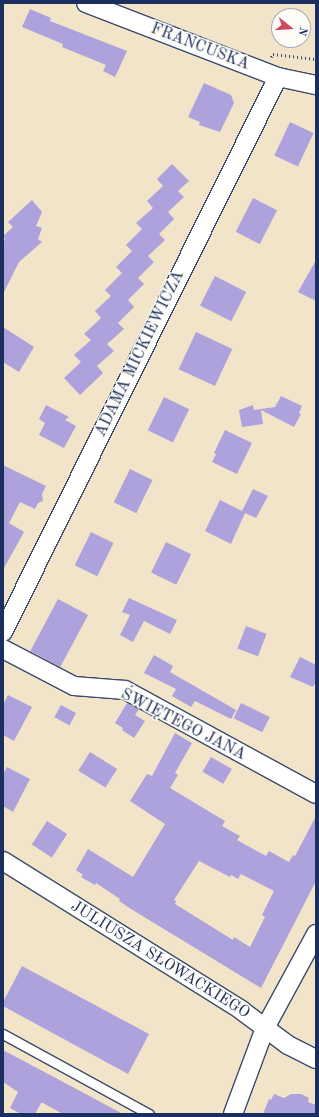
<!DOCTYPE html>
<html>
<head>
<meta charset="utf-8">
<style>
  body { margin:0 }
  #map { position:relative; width:319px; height:1117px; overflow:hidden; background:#f2e4c9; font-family:"Old Standard TT",serif }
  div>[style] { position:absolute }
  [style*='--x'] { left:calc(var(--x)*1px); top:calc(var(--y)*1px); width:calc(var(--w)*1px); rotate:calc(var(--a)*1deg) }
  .building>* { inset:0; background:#ada2dc; transform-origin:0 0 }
  .path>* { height:2.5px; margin-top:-1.25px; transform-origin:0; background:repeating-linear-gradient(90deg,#3b4a6e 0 1px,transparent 0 4px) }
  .roads { filter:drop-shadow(1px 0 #3b4a6e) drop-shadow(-1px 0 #3b4a6e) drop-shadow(0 1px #3b4a6e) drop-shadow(0 -1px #3b4a6e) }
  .lane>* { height:9px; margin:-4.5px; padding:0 4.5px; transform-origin:4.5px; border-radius:4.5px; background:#fff }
  .street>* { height:18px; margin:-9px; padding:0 9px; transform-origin:9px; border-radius:9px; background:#fff }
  span { translate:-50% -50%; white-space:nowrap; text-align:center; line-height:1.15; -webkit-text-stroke:3px #fdfcf7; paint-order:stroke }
  .street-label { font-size:16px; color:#1b2f5e }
  .frame { position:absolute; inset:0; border:4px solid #1b2f5e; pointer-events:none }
  .north { position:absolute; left:271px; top:8px; width:40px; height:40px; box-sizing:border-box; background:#fdfcf7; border:1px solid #a3aaba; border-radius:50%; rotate:107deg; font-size:11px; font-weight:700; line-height:16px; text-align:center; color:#1b2f5e }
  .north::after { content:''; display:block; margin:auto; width:14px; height:18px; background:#d1495b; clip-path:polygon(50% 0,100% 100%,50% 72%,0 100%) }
</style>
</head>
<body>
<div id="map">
  <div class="building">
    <i style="clip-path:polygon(30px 9px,51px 18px,50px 21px,127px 51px,115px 77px,103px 71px,106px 65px,62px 47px,63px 44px,22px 27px)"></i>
    <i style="clip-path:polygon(204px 83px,231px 95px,234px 103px,220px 132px,199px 125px,200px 122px,188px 117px)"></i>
    <i style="left:290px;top:122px;width:26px;height:37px;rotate:25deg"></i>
    <i style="clip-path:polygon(172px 164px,189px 181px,178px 191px,184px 197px,168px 212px,174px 219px,159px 234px,165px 240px,148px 256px,154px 262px,138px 278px,144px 284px,128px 300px,134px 307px,118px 323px,124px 329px,107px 344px,114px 351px,97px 366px,103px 373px,80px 395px,64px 378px,81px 362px,74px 355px,91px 340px,84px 334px,101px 318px,95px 311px,111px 296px,105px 290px,122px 273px,116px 267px,132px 251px,126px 245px,142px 229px,136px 223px,153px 208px,147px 201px,163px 186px,157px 179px)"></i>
    <i style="left:253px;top:198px;width:27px;height:38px;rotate:27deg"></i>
    <i style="clip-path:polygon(32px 200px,42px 212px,36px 226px,42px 228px,38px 239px,42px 242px,19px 262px,3px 294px,3px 243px,5px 239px,3px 236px,13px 227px,8px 222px)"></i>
    <i style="clip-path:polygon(316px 260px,316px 301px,298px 292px)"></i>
    <i style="left:215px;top:276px;width:35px;height:33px;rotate:27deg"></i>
    <i style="clip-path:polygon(3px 327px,34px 347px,19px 372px,3px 362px)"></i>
    <i style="left:196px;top:332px;width:40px;height:41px;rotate:25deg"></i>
    <i style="clip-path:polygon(281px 396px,302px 406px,299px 413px,301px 414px,294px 427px,261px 410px,263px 424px,242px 427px,239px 410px,253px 405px,254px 410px,275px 407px)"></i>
    <i style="left:164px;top:397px;width:28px;height:37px;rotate:26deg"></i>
    <i style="clip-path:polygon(46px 405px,69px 417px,65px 420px,76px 426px,64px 448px,39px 435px,45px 423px,39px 419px)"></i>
    <i style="clip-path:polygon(225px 430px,252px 443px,237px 474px,212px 462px,216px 454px,214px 453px)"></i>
    <i style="clip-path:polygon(3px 465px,46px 486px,42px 494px,43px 501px,38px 503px,35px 509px,20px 502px,9px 523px,24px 532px,3px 570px)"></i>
    <i style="left:130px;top:469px;width:25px;height:37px;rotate:26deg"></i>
    <i style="clip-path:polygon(253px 489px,268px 496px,256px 518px,245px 513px,231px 544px,205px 531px,220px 500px,242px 511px)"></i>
    <i style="left:91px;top:532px;width:25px;height:37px;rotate:26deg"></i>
    <i style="left:166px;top:542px;width:28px;height:34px;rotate:26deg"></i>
    <i style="clip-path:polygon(129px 598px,177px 620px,170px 634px,144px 621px,133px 642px,120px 635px,130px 615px,122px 612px)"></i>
    <i style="left:58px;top:599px;width:34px;height:59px;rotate:28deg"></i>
    <i style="left:246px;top:626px;width:22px;height:24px;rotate:21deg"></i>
    <i style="clip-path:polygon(154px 655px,173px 666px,170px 672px,236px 710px,231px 719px,195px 701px,191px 707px,172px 696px,176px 689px,144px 673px)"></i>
    <i style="clip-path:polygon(300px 657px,316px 665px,316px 681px,313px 687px,290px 677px)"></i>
    <i style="clip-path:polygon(8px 695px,32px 707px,14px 741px,3px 735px,3px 705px)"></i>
    <i style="clip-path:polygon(127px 703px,139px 709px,135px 715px,145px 721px,134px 738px,122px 730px,123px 728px,115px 723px)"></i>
    <i style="left:241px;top:703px;width:32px;height:17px;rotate:26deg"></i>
    <i style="left:61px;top:705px;width:17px;height:14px;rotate:28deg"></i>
    <i style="clip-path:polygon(evenodd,175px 733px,192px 743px,175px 773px,178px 775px,170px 788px,225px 821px,222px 826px,240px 836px,237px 840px,266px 856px,269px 851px,289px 862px,293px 855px,295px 856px,316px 816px,316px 881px,261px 988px,131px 909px,119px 901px,120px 899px,96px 883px,95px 885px,81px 877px,83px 875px,76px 870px,88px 849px,133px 877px,165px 824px,130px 801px,147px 774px,152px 776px,175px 733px,199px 861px,230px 877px,231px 875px,238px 879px,241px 874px,274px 891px,262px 915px,265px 917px,250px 947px,234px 937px,233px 940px,175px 904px,176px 901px,174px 900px,199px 861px)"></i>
    <i style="left:90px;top:752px;width:32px;height:22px;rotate:32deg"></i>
    <i style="left:211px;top:757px;width:24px;height:17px;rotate:30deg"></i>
    <i style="clip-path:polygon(7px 767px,30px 779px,13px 812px,3px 806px,3px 774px)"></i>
    <i style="left:47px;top:821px;width:24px;height:28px;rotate:33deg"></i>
    <i style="clip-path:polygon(22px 966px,149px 1034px,128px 1074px,3px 1006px,3px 1002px)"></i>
    <i style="clip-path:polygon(3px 1050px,67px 1084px,123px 1114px,63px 1114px,43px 1103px,41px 1103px,35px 1114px,21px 1114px,10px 1108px,18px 1092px,3px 1082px)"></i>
    <i style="clip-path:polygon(274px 1094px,284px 1098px,291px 1094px,301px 1094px,309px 1098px,308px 1102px,316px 1105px,316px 1114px,263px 1114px,269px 1099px,271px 1100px)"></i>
  </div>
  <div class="path">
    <i style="--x:271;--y:57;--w:4;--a:-56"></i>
    <i style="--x:273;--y:54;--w:43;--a:6.6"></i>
  </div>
  <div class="roads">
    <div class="lane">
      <i style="--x:3;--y:1034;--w:166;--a:28.7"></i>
    </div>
    <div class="street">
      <i style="--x:86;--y:3;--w:206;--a:21.1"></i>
      <i style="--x:278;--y:77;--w:39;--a:12"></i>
      <i style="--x:3;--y:632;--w:619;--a:-63.64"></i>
      <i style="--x:3;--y:649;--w:80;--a:27.5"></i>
      <i style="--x:74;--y:686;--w:51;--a:4.5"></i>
      <i style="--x:125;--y:690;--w:217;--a:28.6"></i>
      <i style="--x:3;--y:861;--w:281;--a:32"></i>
      <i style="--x:241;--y:1010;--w:59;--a:36.7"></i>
      <i style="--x:288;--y:1045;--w:31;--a:27"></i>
      <i style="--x:233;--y:1114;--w:92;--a:-69.6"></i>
      <i style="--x:265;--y:1028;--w:107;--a:-61.5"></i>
    </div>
  </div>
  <div class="street-label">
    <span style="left:200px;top:47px;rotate:21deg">FRANCUSKA</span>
    <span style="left:140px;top:354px;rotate:-64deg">ADAMA MICKIEWICZA</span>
    <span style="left:183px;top:725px;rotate:27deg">ŚWIĘTEGO JANA</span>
    <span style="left:160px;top:960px;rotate:32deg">JULIUSZA SŁOWACKIEGO</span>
  </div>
  <div class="frame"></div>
  <div class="north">N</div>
</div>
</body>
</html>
